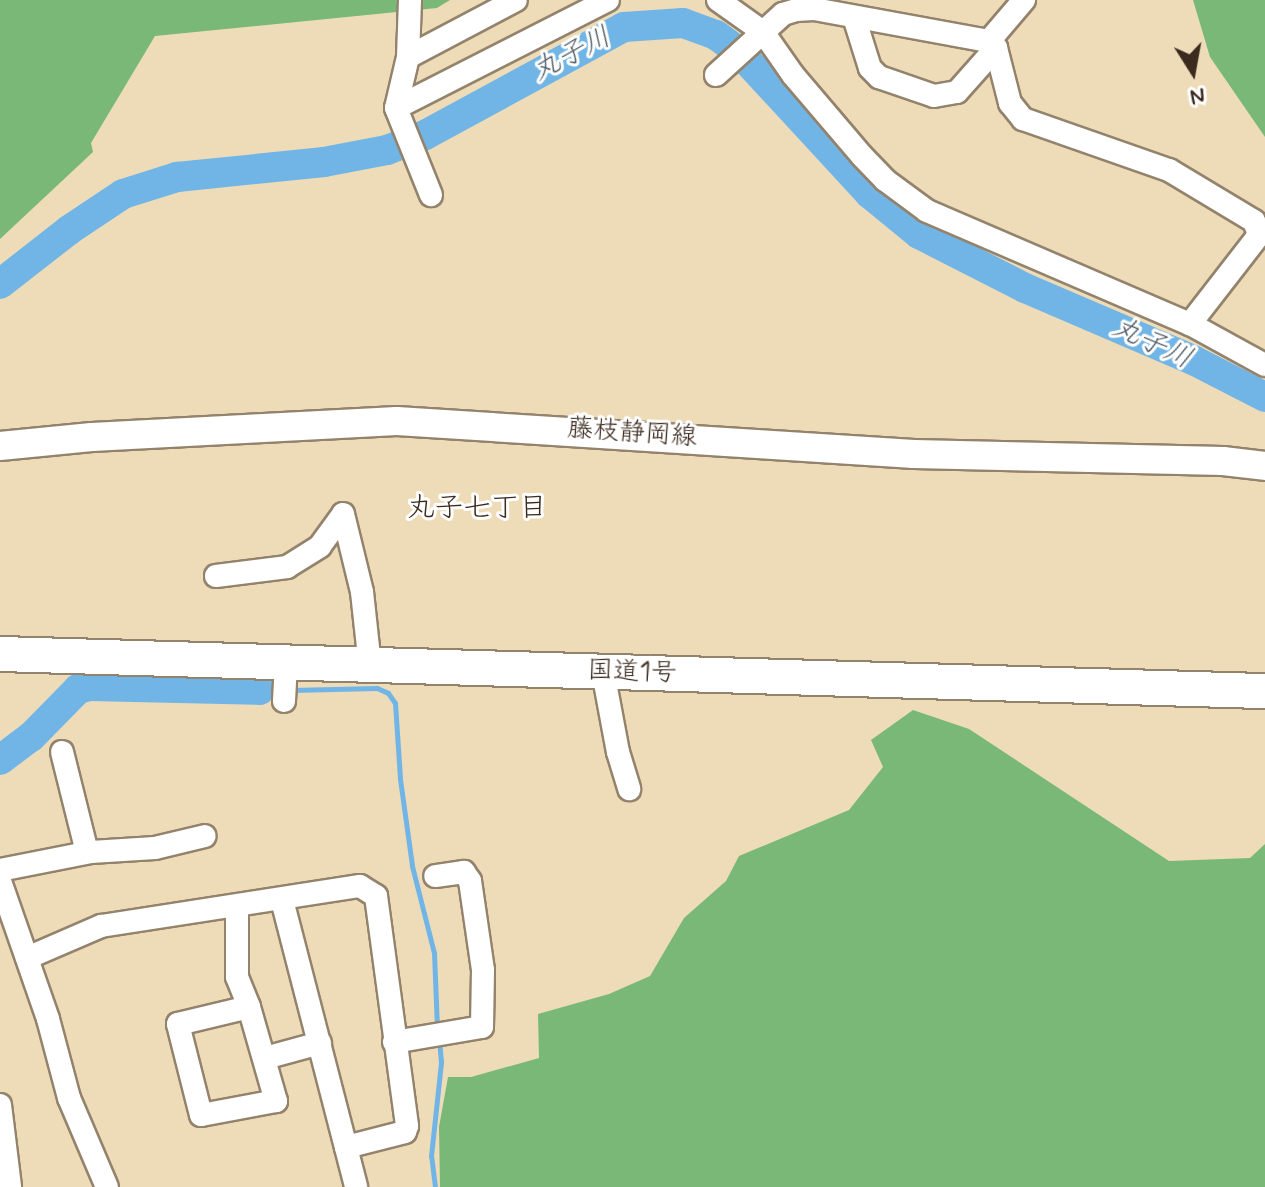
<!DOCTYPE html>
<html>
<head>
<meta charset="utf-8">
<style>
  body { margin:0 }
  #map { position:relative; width:1265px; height:1187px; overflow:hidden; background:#eedcb9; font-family:Mynerve,"Klee One",sans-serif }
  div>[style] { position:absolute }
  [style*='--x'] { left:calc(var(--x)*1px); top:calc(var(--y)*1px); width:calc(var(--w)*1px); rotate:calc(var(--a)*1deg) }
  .forest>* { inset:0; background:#7ab878 }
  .stream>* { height:5px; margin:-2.5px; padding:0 2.5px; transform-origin:2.5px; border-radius:2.5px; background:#70b5e6 }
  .river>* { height:30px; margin:-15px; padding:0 15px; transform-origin:15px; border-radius:15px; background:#70b5e6 }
  .roads { filter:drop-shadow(2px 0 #94836c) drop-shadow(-2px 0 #94836c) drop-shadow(0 2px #94836c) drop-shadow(0 -2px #94836c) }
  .minor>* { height:22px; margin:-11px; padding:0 11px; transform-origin:11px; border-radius:11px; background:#fff }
  .major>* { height:28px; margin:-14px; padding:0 14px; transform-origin:14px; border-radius:14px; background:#fff }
  .highway>* { height:34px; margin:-17px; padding:0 17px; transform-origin:17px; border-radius:17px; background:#fff }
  span { translate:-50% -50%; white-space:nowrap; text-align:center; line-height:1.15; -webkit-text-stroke:6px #fff; paint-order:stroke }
  .street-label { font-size:26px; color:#3b2a1e }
  .water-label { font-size:28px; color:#4e5b64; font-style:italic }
  .neighbourhood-label { font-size:28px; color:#3b2a1e }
  .north { position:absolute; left:1153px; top:32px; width:80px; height:80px; -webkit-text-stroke:6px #fff; paint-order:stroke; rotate:169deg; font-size:22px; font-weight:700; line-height:32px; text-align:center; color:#3b2a1e }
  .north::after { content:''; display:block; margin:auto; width:28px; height:36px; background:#3b2a1e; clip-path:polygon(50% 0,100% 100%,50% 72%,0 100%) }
</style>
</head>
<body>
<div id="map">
  <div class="forest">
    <i style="clip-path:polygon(0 0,450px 0,437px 8px,155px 36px,91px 143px,93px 152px,0 239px)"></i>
    <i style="clip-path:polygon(1193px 0,1265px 0,1265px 137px,1210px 57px)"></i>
    <i style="clip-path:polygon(913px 710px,969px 729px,1169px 861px,1250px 858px,1265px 844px,1265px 1187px,440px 1187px,439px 1127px,448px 1077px,471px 1077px,539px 1058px,538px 1014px,609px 994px,650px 976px,684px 918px,726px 881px,739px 856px,849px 810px,883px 767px,871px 740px)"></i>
  </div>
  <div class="stream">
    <i style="--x:260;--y:690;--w:17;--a:0"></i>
    <i style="--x:291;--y:690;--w:86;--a:-1.3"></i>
    <i style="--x:377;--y:688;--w:12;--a:24"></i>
    <i style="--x:388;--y:693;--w:12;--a:55"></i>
    <i style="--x:395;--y:703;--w:76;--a:86.2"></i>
    <i style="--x:400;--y:779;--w:88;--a:82.1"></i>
    <i style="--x:412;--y:866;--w:90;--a:75.8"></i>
    <i style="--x:434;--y:953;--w:74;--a:87.7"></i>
    <i style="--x:435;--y:1187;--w:31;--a:-97"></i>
    <i style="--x:431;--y:1156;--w:95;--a:-83.9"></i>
    <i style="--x:441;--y:1062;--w:21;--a:-95"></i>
  </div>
  <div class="river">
    <i style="--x:0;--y:284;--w:88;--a:-38"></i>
    <i style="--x:69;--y:230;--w:65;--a:-33.7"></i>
    <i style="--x:123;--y:194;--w:57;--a:-17.5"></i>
    <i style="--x:177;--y:177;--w:148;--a:-5.8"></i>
    <i style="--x:324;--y:162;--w:64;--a:-10.8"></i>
    <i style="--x:387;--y:150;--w:41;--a:-21.5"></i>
    <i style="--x:425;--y:135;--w:226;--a:-28.5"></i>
    <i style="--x:624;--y:27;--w:59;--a:-3.9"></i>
    <i style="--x:683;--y:23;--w:35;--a:20"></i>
    <i style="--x:716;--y:35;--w:29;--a:36"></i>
    <i style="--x:739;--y:52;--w:193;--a:47.3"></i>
    <i style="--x:870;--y:194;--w:63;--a:39.2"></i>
    <i style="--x:919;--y:234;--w:119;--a:27"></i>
    <i style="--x:1025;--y:288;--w:183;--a:23.2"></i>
    <i style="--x:1193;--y:360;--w:81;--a:27.2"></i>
    <i style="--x:0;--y:760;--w:39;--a:-37"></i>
    <i style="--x:31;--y:737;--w:67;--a:-45.6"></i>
    <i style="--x:78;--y:689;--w:11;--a:-15"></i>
    <i style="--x:89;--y:686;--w:171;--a:1.3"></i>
  </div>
  <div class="roads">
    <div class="minor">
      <i style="--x:410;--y:0;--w:57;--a:92"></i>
      <i style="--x:408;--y:57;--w:52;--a:103.2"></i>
      <i style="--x:396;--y:108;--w:94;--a:68.1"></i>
      <i style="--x:718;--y:0;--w:55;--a:35.4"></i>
      <i style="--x:763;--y:32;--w:52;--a:55.1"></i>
      <i style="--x:793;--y:75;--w:106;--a:49.6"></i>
      <i style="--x:862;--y:156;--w:33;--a:46"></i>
      <i style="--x:885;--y:180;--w:52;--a:36.4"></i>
      <i style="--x:927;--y:211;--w:286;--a:23.3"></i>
      <i style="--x:1190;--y:324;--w:85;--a:28.7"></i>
      <i style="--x:854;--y:17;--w:53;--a:72.6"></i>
      <i style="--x:870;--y:68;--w:13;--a:45"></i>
      <i style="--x:879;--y:77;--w:58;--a:19.1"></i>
      <i style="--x:934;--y:96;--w:23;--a:-10"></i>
      <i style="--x:957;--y:92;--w:59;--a:-48.4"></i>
      <i style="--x:989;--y:41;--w:54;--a:-49.5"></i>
      <i style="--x:408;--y:57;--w:122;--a:-27.8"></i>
      <i style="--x:716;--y:75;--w:91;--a:-42.3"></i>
      <i style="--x:783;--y:14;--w:14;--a:-17"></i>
      <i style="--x:796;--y:10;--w:18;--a:-3"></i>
      <i style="--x:814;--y:9;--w:178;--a:10.4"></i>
      <i style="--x:989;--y:41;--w:10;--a:45"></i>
      <i style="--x:996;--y:48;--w:57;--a:75.7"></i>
      <i style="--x:1010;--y:103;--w:21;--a:51"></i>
      <i style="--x:1023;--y:119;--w:155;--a:19.3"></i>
      <i style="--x:1169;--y:170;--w:99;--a:31"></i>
      <i style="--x:1254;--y:221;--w:15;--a:70"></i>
      <i style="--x:1259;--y:235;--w:113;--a:127.8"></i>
      <i style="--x:396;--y:108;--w:238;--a:-27"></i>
      <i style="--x:216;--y:576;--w:72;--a:-7.2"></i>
      <i style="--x:287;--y:567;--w:39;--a:-32"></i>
      <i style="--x:320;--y:546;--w:39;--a:-54"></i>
      <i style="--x:343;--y:514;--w:80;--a:76.3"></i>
      <i style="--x:362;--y:592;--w:74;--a:83.8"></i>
      <i style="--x:603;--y:672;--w:81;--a:79.4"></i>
      <i style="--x:618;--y:752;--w:39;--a:73"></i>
      <i style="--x:284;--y:701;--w:38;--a:-87"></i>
      <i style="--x:62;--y:752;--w:103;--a:76"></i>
      <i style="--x:0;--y:870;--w:93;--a:-11.2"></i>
      <i style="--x:91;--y:852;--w:64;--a:-3.6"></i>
      <i style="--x:155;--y:848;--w:51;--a:-13.5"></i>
      <i style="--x:0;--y:881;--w:146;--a:70.8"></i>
      <i style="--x:48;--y:1019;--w:82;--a:75.1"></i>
      <i style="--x:69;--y:1098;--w:97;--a:66.9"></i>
      <i style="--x:282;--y:900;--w:296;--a:75.5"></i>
      <i style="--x:237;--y:907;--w:70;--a:90"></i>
      <i style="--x:237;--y:977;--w:32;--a:68"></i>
      <i style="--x:27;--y:958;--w:81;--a:-23.4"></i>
      <i style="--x:101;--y:926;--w:262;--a:-8.8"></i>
      <i style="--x:360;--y:886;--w:19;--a:32"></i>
      <i style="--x:376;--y:896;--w:232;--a:82.3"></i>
      <i style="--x:407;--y:1126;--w:6;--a:108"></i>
      <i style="--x:405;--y:1132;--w:61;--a:165.7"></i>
      <i style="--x:249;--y:1007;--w:98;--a:74"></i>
      <i style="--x:276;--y:1101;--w:76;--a:169.4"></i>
      <i style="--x:201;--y:1115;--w:94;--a:-104.2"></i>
      <i style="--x:178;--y:1024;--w:73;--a:-13.5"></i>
      <i style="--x:394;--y:1042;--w:89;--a:-9.7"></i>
      <i style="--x:482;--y:1027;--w:57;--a:-89"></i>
      <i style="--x:483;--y:970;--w:90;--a:-98.3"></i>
      <i style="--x:470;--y:881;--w:11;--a:-124"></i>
      <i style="--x:464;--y:872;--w:29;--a:172"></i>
      <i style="--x:265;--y:1058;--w:57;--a:-15.3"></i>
      <i style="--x:0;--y:1105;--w:83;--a:83"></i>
    </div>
    <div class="major">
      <i style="--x:0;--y:446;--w:92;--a:-5.6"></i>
      <i style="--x:92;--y:437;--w:305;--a:-3"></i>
      <i style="--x:397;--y:421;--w:518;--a:3.65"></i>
      <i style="--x:914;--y:454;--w:309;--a:1.3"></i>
      <i style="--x:1223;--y:461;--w:42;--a:6.8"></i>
    </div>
    <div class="highway">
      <i style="--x:0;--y:654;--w:1266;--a:1.68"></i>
    </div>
  </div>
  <div class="street-label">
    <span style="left:632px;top:434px;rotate:4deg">藤枝静岡線</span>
    <span style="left:632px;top:673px;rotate:2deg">国道1号</span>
  </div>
  <div class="water-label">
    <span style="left:572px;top:55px;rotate:-27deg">丸子川</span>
    <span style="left:1152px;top:344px;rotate:25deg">丸子川</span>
  </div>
  <div class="neighbourhood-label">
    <span style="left:477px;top:509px">丸子七丁目</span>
  </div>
  <div class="north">N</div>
</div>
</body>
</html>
